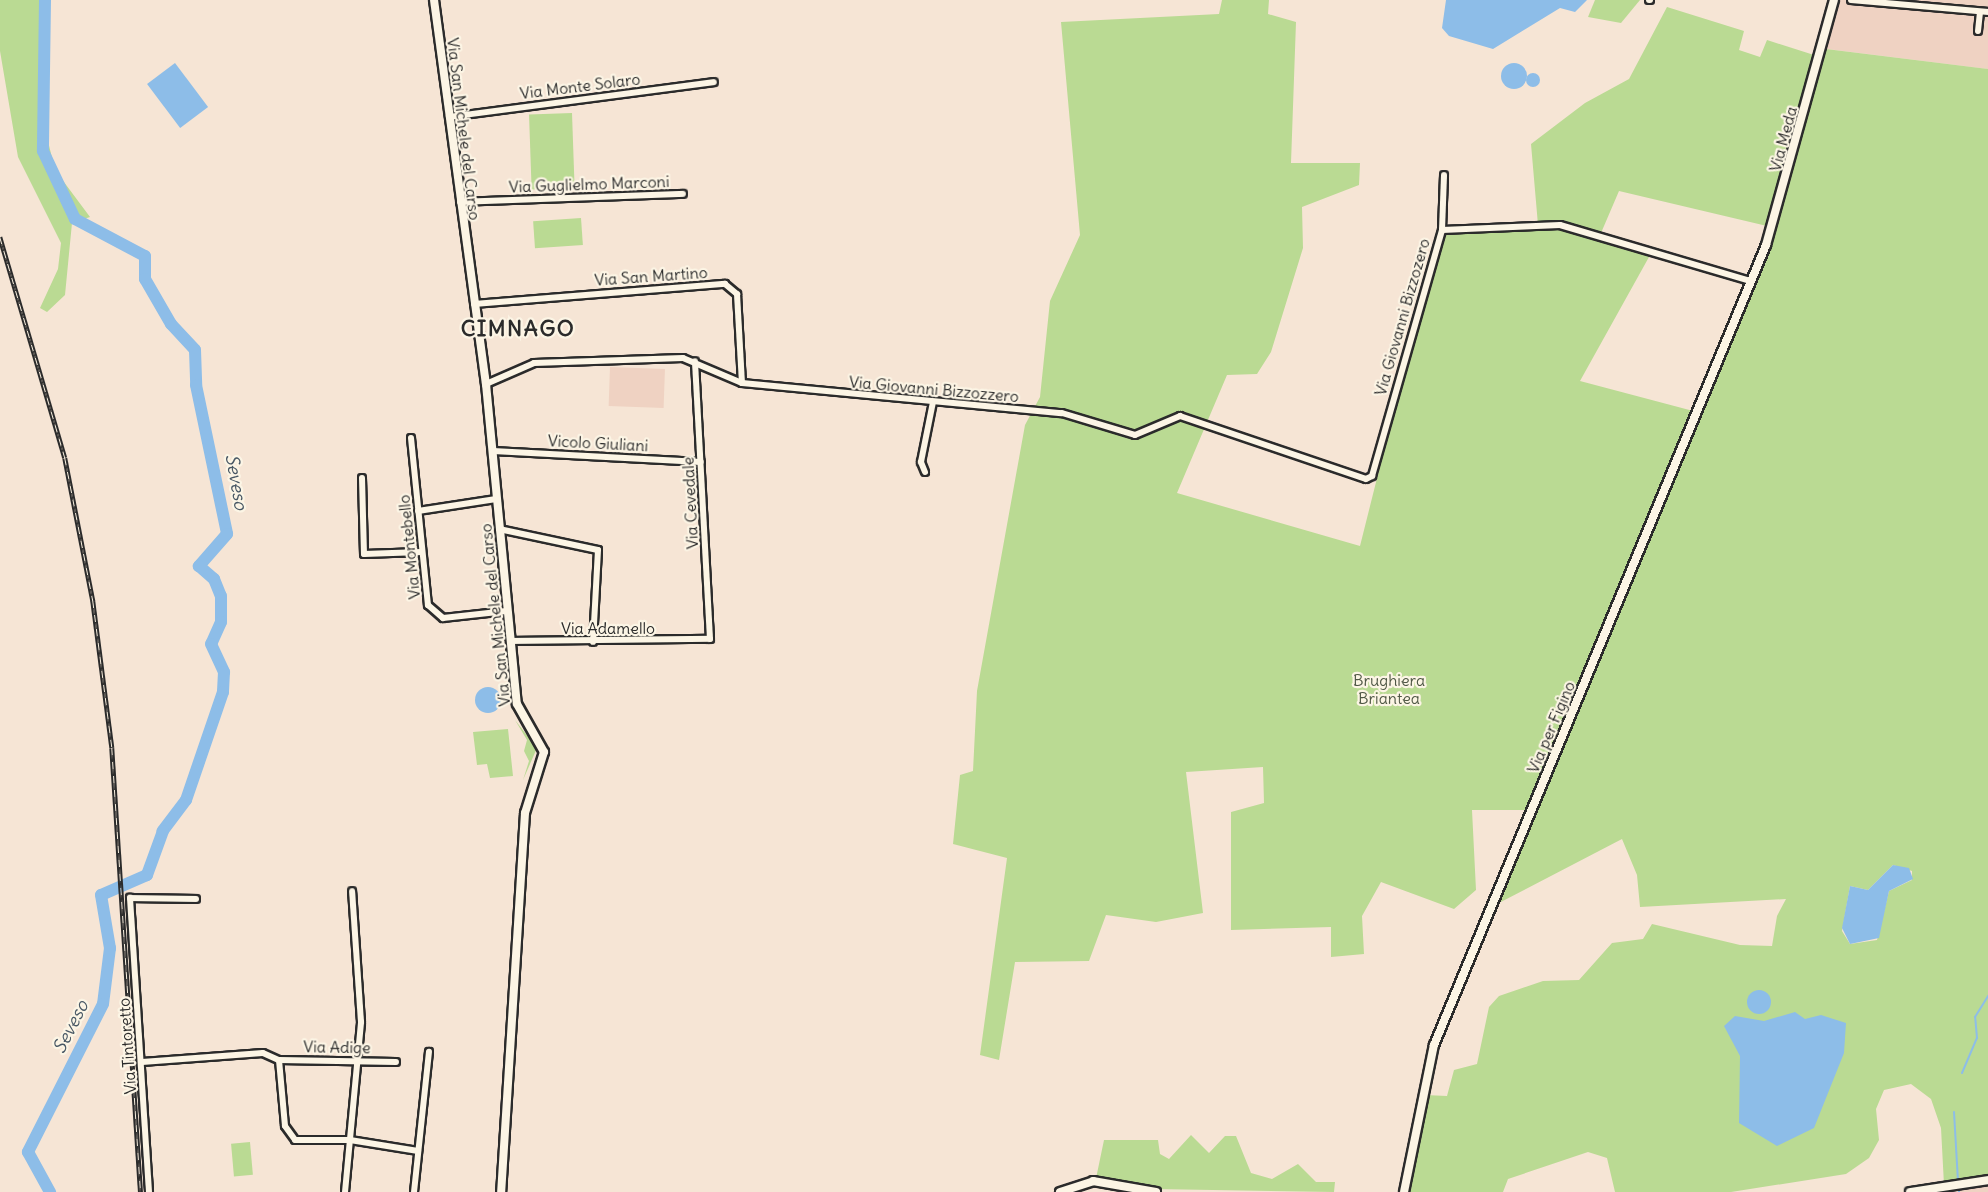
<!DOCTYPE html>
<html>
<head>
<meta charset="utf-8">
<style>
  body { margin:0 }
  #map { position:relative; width:1988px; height:1192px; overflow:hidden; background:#f6e5d5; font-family:Delius,sans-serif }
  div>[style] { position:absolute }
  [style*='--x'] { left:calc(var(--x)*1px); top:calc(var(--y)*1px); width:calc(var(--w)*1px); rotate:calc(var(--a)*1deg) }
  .built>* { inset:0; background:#efd2c2; transform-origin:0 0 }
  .green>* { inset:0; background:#bada93; transform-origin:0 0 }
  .water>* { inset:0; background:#8dbde8; transform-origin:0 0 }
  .round { border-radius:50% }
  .stream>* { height:2px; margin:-1px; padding:0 1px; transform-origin:1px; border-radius:1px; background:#8dbde8 }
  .river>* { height:12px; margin:-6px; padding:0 6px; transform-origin:6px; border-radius:6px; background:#8dbde8 }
  .roads { filter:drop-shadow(2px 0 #2b2b2b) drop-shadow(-2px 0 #2b2b2b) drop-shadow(0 2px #2b2b2b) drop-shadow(0 -2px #2b2b2b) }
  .minor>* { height:6px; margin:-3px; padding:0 3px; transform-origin:3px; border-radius:3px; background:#fcf5e5 }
  .tertiary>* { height:8px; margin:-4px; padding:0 4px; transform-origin:4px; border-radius:4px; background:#fcf5e5 }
  .rail>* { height:4.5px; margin-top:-2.25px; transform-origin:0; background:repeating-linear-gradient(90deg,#fcf5e5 0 7px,#2b2b2b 0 14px); box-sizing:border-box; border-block:2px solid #2b2b2b }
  span { translate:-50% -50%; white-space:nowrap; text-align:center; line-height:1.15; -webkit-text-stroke:4.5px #fcf5e5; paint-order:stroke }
  .street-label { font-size:16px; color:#2b2b2b }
  .park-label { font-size:16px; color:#4f5745 }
  .water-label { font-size:18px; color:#485764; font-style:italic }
  .district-label { font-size:22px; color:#2b2b2b; font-weight:700; letter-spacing:1.5px }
</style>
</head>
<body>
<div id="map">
  <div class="built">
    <i style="clip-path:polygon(1840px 0,1988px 0,1988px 69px,1827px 49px)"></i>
    <i style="left:610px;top:367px;width:55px;height:39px;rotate:2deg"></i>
    <i style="clip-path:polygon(1988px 1183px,1988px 1192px,1960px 1192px,1960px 1189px)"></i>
  </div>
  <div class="green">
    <i style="clip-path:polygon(0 0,45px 0,45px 129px,55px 170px,90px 217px,72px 223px,65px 295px,47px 312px,40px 308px,58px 269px,61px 243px,18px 157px,0 51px)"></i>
    <i style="clip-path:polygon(1222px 0,1269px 0,1268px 14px,1296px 22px,1291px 163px,1360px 163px,1359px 185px,1302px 207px,1303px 248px,1271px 352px,1257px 374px,1227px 375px,1177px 493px,1360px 546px,1438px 235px,1538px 225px,1531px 144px,1585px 103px,1629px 79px,1667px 7px,1744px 31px,1739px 50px,1760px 57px,1767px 40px,1814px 55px,1767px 226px,1619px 191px,1601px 233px,1654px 248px,1580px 381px,1697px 412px,1531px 810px,1472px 810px,1476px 890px,1454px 909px,1381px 882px,1362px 916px,1364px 954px,1331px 957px,1331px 927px,1231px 930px,1231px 812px,1264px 803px,1263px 767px,1186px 772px,1203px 913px,1156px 922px,1106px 915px,1089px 961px,1015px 962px,999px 1060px,980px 1055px,1007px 858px,953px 844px,960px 775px,973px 771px,977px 691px,1025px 425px,1040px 397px,1050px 301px,1080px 235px,1061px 22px,1219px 14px)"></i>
    <i style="clip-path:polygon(1595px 0,1640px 0,1621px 23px,1588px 17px)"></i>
    <i style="clip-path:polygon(evenodd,1826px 49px,1988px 69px,1988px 1177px,1944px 1185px,1941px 1128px,1931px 1099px,1911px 1084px,1884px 1090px,1876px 1109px,1879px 1140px,1869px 1158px,1846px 1174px,1731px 1192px,1615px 1192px,1607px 1158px,1588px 1152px,1508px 1179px,1503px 1192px,1410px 1192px,1425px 1095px,1447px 1096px,1454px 1070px,1477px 1064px,1489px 1007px,1499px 996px,1543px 981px,1579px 980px,1612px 943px,1643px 939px,1652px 924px,1740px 945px,1772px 946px,1777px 916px,1786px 899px,1640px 907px,1637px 875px,1622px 839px,1495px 905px,1777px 226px,1826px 49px,1893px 865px,1912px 871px,1912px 880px,1889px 891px,1877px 940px,1850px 944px,1842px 931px,1850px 886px,1868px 890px,1893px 865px)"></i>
    <i style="left:572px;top:113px;width:75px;height:43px;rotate:88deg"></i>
    <i style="left:581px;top:218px;width:27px;height:48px;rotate:86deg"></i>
    <i style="clip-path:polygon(515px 720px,537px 748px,523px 780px,529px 761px,524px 751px,527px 740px)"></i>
    <i style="clip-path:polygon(508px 729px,513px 776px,490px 778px,487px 764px,477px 765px,473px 732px)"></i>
    <i style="clip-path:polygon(1191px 1135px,1209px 1153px,1225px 1136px,1236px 1136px,1251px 1173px,1272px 1179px,1298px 1164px,1316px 1182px,1335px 1182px,1334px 1192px,1094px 1188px,1104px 1140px,1158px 1140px,1160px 1154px,1169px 1159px)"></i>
    <i style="left:250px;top:1142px;width:33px;height:19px;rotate:85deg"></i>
  </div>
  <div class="water">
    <i style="clip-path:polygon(1446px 0,1587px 0,1575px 12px,1560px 8px,1493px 49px,1449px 36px,1442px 28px)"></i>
    <i class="round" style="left:1501px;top:63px;width:26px;height:26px"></i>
    <i style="left:175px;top:63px;width:55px;height:35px;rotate:53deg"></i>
    <i class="round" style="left:1526px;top:73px;width:14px;height:14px"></i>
    <i class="round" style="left:475px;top:687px;width:26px;height:26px"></i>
    <i style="clip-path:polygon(1893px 865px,1909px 868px,1913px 879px,1889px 891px,1879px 938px,1850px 944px,1842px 928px,1850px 886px,1868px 890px)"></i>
    <i class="round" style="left:1747px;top:990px;width:24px;height:24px"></i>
    <i style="clip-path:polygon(1795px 1012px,1805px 1019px,1821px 1015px,1846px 1023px,1844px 1053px,1814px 1128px,1777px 1146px,1739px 1123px,1740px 1056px,1724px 1026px,1735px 1016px,1764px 1021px)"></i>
  </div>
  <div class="stream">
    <i style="--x:1962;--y:1073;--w:38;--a:-67"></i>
    <i style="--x:1977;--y:1038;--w:21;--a:-95"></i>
    <i style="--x:1975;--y:1017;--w:25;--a:-58"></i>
    <i style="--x:1954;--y:1112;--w:69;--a:86.7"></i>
    <i style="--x:1959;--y:1189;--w:3;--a:90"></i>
  </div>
  <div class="river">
    <i style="--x:45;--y:0;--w:151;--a:90.8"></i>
    <i style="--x:43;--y:151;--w:75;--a:64.8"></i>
    <i style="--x:75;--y:219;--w:79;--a:27.9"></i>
    <i style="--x:145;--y:256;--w:23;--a:90"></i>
    <i style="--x:145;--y:279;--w:52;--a:60"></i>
    <i style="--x:171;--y:324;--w:35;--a:47"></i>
    <i style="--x:195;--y:350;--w:35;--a:88"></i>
    <i style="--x:196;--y:385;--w:152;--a:78.2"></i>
    <i style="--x:227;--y:534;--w:43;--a:131.2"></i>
    <i style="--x:199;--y:566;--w:20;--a:41"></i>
    <i style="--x:214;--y:579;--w:18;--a:68"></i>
    <i style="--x:221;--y:596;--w:26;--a:90"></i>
    <i style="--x:221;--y:622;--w:24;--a:114"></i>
    <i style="--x:211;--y:644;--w:31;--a:65"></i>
    <i style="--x:224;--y:672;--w:20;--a:93"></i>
    <i style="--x:223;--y:692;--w:114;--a:108.9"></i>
    <i style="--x:186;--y:800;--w:39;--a:127"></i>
    <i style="--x:163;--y:831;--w:47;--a:110"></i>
    <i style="--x:147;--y:875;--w:50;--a:156.5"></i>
    <i style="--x:101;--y:895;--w:54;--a:80.4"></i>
    <i style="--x:110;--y:948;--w:56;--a:97.1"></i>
    <i style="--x:103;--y:1004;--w:166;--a:116.9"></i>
    <i style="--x:28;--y:1152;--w:46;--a:61.2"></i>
  </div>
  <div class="roads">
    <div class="minor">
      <i style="--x:1649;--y:0;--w:1;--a:0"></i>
      <i style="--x:1851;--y:0;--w:138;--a:5"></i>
      <i style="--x:1978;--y:31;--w:19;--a:-84"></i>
      <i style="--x:449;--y:117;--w:267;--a:-7.5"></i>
      <i style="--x:460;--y:202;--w:223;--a:-2.1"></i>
      <i style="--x:1442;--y:230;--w:55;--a:-87.9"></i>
      <i style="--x:474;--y:304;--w:252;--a:-4.6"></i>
      <i style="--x:725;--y:284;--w:16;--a:40"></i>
      <i style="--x:737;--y:294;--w:89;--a:86.8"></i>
      <i style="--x:486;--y:384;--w:52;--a:-23.6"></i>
      <i style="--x:534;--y:363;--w:149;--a:-1.9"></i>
      <i style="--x:683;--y:358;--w:64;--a:23"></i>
      <i style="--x:742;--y:383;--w:321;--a:5.4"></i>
      <i style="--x:1062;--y:413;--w:76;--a:16.8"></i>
      <i style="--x:1135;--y:435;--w:49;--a:-22.9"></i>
      <i style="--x:1180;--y:416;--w:196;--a:18.7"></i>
      <i style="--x:1366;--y:479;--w:7;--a:-27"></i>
      <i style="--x:1372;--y:476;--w:256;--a:-74.1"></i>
      <i style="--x:1442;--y:230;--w:118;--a:-2.4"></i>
      <i style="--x:1560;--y:225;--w:198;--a:16.4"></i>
      <i style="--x:411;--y:438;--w:168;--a:84.2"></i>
      <i style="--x:428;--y:605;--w:20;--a:41"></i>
      <i style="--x:443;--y:618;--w:64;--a:-6.2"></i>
      <i style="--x:493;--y:451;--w:208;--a:3"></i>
      <i style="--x:925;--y:472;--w:11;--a:-112"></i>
      <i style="--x:921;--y:462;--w:61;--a:-78.7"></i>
      <i style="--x:362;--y:478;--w:76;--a:88.5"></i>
      <i style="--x:364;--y:554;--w:57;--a:-2"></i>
      <i style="--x:418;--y:511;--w:79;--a:-8.7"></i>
      <i style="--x:499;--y:529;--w:101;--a:12"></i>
      <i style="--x:598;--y:550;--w:92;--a:93.1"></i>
      <i style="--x:510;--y:641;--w:200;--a:-0.6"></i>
      <i style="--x:710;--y:639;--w:278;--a:-93.1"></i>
      <i style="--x:279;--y:1060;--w:117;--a:1"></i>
      <i style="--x:142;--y:1062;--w:121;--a:-4.3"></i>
      <i style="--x:263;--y:1053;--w:17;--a:24"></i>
      <i style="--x:279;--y:1060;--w:66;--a:84.8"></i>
      <i style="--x:285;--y:1126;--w:17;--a:54"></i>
      <i style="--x:295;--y:1140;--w:55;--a:0"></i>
      <i style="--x:350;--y:1140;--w:69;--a:9.2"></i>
      <i style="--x:149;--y:1192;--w:295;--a:-93.7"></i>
      <i style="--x:130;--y:898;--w:66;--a:0.9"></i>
      <i style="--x:345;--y:1192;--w:171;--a:-84.6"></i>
      <i style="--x:361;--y:1022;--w:131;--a:-93.9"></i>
      <i style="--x:414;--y:1192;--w:141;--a:-83.9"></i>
    </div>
    <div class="tertiary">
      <i style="--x:434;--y:0;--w:388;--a:82.3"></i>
      <i style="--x:486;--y:384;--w:321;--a:84.5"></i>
      <i style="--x:517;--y:704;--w:55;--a:60.6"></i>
      <i style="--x:544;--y:752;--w:64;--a:107.3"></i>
      <i style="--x:525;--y:813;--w:380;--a:93.6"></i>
      <i style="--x:1060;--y:1192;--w:35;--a:-18"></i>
      <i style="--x:1093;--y:1181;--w:64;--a:9.9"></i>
      <i style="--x:1404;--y:1192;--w:150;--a:-78.5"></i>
      <i style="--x:1434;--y:1045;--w:866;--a:-67.46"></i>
      <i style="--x:1766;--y:245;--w:254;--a:-74.5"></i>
      <i style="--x:1910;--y:1192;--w:79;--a:-8.7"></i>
    </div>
  </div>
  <div class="rail">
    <i style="--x:0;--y:237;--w:230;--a:73.6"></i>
    <i style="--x:65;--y:458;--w:146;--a:78.9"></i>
    <i style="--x:93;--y:601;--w:148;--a:82.6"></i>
    <i style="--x:112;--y:748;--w:445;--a:86.3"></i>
  </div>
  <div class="street-label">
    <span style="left:580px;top:86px;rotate:-7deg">Via Monte Solaro</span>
    <span style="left:464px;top:129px;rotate:83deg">Via San Michele del Carso</span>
    <span style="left:1783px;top:139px;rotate:-75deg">Via Meda</span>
    <span style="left:589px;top:184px;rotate:-2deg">Via Guglielmo Marconi</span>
    <span style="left:651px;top:276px;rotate:-4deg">Via San Martino</span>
    <span style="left:1402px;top:317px;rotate:-74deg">Via Giovanni Bizzozero</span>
    <span style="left:934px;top:389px;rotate:5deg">Via Giovanni Bizzozzero</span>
    <span style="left:598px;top:443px;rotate:3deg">Vicolo Giuliani</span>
    <span style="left:690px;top:503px;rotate:-93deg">Via Cevedale</span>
    <span style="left:409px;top:547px;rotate:-96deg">Via Montebello</span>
    <span style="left:495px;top:615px;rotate:-96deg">Via San Michele del Carso</span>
    <span style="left:608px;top:628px">Via Adamello</span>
    <span style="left:1551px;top:727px;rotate:-67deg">Via per Figino</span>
    <span style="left:127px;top:1046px;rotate:-94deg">Via Tintoretto</span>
    <span style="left:337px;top:1047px;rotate:1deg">Via Adige</span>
  </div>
  <div class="park-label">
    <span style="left:1389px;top:689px">Brughiera<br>Briantea</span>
  </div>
  <div class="water-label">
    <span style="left:236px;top:482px;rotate:80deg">Seveso</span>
    <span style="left:71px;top:1027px;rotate:-63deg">Seveso</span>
  </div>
  <div class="district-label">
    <span style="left:518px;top:329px">CIMNAGO</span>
  </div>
</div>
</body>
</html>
